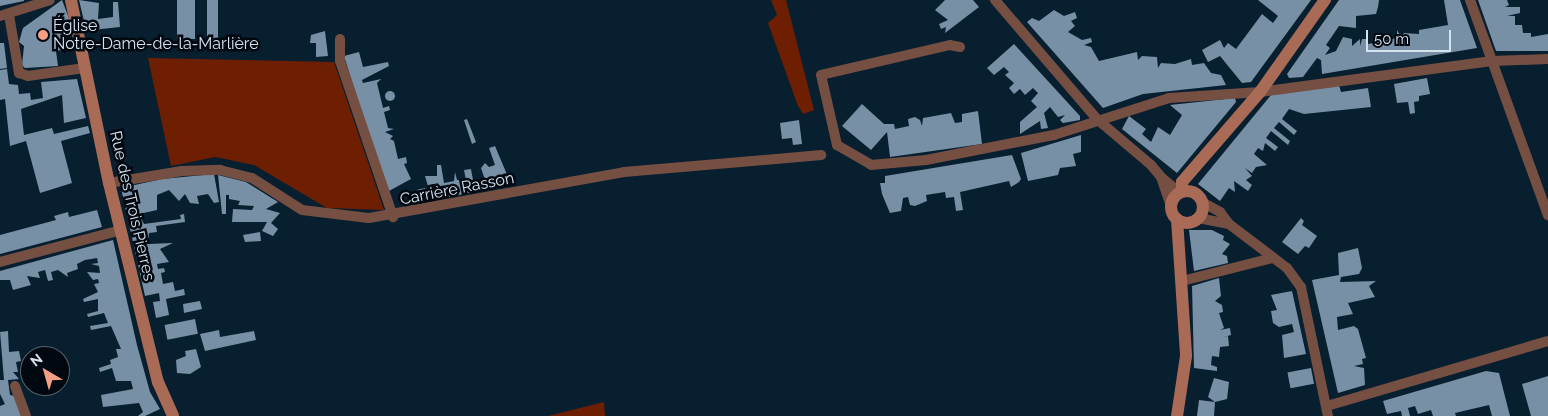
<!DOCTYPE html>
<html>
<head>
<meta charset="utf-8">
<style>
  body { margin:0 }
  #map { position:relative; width:1548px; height:416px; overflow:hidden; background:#081f2f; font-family:Raleway,sans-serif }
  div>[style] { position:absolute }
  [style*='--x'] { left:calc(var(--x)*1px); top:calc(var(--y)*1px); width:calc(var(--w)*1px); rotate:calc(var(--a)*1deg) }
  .green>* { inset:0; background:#6e1f01 }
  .building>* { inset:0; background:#7790a5; transform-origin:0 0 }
  .round { border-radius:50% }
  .street>* { height:10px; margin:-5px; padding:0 5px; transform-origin:5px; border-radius:5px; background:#764f43 }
  .secondary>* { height:12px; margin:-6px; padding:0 6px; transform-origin:6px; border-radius:6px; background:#a96a56 }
  .secondary>.ring { margin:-6px; padding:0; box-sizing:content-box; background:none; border:12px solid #a96a56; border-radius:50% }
  .dots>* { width:14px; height:14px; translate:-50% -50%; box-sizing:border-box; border:2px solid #02080f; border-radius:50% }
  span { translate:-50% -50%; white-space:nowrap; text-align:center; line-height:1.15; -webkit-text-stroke:5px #02080f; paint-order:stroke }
  .poi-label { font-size:16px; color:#d5e3ee }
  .left { translate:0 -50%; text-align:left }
  .street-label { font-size:16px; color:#d5e3ee }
  .north { position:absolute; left:20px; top:346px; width:50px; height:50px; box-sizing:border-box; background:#02080f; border:1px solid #566068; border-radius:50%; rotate:322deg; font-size:14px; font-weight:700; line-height:20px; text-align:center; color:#d5e3ee }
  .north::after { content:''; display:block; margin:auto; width:18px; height:22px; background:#f39f85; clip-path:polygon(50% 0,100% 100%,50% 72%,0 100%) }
  .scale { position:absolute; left:1366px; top:30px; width:85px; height:22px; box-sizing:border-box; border:2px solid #d5e3ee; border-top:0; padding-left:6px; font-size:15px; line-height:18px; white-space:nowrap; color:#d5e3ee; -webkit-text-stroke:4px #02080f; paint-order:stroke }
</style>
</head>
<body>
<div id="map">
  <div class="green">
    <i style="clip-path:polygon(771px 0,786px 0,814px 110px,803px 114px,798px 106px,768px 23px,777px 15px)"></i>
    <i style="clip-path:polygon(148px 58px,334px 62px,384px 210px,327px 208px,254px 165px,215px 157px,171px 166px)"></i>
    <i style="clip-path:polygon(604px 402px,605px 416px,548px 416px)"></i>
  </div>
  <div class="building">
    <i style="clip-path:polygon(0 0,24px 0,24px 1px,0 6px)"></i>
    <i style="clip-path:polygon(62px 0,70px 21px,63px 31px,62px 50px,56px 51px,58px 66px,25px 68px,22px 65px,24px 46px,19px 42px,23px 28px)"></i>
    <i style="clip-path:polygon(79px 0,99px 3px,98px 19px,113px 17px,113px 2px,118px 2px,120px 27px,92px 30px,90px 21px,84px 21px)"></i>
    <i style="left:177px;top:0;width:18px;height:39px"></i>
    <i style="left:207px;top:0;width:11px;height:47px"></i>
    <i style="clip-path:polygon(945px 0,973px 0,979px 7px,945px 33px,946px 27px,941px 29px,939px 24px,948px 20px,935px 10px)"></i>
    <i style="clip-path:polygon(1258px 0,1311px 0,1251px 82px,1242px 83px,1220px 56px,1208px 62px,1202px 50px,1220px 40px,1224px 48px,1228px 43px,1236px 49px,1262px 14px,1273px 23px,1278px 16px)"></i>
    <i style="clip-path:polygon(1339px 0,1379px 0,1378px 7px,1376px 14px,1356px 16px,1356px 28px,1339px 26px,1326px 45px,1330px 48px,1325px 55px,1336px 51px,1343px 37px,1352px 39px,1352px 46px,1360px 39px,1360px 46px,1362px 39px,1367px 39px,1368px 44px,1397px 38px,1397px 30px,1401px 37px,1404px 33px,1419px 34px,1419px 30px,1448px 25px,1444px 0,1460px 0,1477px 48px,1322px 74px,1321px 60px,1317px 58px,1303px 77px,1289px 78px,1287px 74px)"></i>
    <i style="clip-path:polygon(1478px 0,1507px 0,1509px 5px,1505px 7px,1520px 7px,1520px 13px,1507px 16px,1515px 16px,1515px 25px,1522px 25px,1523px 33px,1531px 33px,1531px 37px,1548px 34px,1548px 51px,1496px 51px)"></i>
    <i style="clip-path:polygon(1054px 10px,1064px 16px,1075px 12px,1077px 18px,1071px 21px,1075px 26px,1068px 32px,1082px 40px,1091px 38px,1092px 42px,1084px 45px,1091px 47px,1099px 61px,1137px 52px,1138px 60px,1142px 56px,1157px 57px,1158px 68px,1161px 63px,1175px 64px,1191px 59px,1192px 65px,1204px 63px,1211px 73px,1221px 75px,1226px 85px,1143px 94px,1103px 108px,1027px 22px,1032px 18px,1039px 21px)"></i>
    <i style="clip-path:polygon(325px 31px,328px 56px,316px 57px,316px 43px,310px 43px,311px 35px)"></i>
    <i style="clip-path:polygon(0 43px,4px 43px,7px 68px,0 69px)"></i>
    <i style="clip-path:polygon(1014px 44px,1080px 116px,1080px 120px,1063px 123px,1060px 120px,1065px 115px,1058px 117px,1050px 107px,1044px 113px,1048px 128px,1041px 129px,1040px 121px,1020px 134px,1020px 122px,1037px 107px,1031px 101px,1038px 93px,1033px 88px,1025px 95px,1020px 89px,1014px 94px,1009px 88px,1014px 83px,1005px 75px,1009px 72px,1004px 67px,994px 75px,987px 68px)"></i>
    <i style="clip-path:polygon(359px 52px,363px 67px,388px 62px,389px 66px,362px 80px,363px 83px,381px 79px,377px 83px,383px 108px,389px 106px,390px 110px,384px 112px,388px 128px,394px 129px,385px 132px,393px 136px,390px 139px,394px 141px,398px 159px,406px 157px,407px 163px,404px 164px,411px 179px,387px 192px,344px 56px)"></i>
    <i style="clip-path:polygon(7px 69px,9px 84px,18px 85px,19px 94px,30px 93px,31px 100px,43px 98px,41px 82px,77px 79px,86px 118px,64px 123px,62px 95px,21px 109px,24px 135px,52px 128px,54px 134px,88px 126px,90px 133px,61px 141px,72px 183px,40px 193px,26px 141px,10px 146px,5px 99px,0 100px,0 70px)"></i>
    <i style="clip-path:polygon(1427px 78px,1430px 94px,1419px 96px,1419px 101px,1414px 102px,1415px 113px,1410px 114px,1408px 102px,1397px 103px,1394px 84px)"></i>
    <i style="clip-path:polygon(1339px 85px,1341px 92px,1368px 88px,1371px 107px,1304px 114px,1289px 109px,1282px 119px,1297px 131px,1294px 135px,1279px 122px,1274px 128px,1290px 141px,1288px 145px,1271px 131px,1266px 138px,1278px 147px,1275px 151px,1265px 143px,1263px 151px,1258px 148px,1254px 154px,1267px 165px,1256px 167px,1252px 173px,1245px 168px,1252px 176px,1246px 180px,1252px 185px,1248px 191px,1234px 181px,1235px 192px,1229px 188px,1220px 201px,1198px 184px,1271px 95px)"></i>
    <i class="round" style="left:385px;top:91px;width:10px;height:10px"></i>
    <i style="clip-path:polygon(1235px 98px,1236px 102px,1177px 173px,1122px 129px,1129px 116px,1146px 129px,1142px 134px,1151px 142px,1158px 127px,1170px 135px,1182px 115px,1170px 105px)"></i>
    <i style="clip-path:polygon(862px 104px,884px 124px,894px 124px,895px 129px,909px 126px,908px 119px,915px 117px,920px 120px,922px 126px,923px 118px,951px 113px,955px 123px,962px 122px,962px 114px,978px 111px,982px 144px,890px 157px,887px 132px,871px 150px,842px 126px)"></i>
    <i style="clip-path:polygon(467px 119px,476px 142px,472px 144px,464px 120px)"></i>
    <i style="clip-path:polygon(799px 120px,802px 144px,793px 145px,792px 138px,782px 139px,780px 123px)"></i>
    <i style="clip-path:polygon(1081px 135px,1081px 152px,1073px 154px,1076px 166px,1060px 168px,1058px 175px,1028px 181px,1021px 153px)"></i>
    <i style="clip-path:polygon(495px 146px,511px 184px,488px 189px,481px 168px,485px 163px,489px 167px,495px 165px,489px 148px)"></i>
    <i style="clip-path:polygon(1012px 155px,1021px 179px,1019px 182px,1011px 187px,1009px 181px,960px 192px,963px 210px,956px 211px,954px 197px,946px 198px,945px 192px,926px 195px,927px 201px,915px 206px,910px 205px,908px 197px,903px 198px,901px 211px,890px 213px,882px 194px,880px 183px,885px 183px,885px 176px)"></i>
    <i style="clip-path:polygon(437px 165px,441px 165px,444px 183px,454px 181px,455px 172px,457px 180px,466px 180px,464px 170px,471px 169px,473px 180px,483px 181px,485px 190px,432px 200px,425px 176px,437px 176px)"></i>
    <i style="clip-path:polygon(214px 174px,219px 202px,214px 203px,208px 194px,197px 196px,199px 204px,190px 203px,185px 194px,179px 201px,169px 190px,157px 195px,157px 210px,139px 214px,144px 224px,181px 219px,180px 215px,184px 214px,185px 222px,156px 226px,157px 232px,149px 233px,148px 244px,173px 243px,160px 249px,169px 262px,157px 264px,158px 269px,164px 268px,165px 272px,161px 273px,163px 284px,173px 282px,175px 291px,184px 289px,185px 295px,166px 299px,169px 315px,156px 318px,153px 302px,160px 301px,159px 293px,145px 296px,121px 188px,162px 179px)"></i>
    <i style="clip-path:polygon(218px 175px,246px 182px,278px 202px,266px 209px,280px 213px,271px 223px,278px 229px,273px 236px,262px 231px,267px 222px,232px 222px,233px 209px,252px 210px,254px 206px,238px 205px,240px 201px,229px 199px,229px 195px,226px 195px,226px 214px,222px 214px)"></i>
    <i style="left:425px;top:188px;width:13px;height:8px;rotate:77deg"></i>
    <i style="clip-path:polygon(97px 210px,102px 227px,0 254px,0 235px,56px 220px,54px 216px,68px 212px,69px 217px)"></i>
    <i style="clip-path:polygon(1301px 218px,1304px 221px,1302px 225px,1317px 236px,1309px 248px,1305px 246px,1298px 254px,1282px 242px)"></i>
    <i style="clip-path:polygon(1189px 230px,1212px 230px,1224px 236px,1223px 240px,1230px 244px,1222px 254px,1227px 256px,1228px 263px,1194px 271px)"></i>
    <i style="clip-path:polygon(260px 232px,261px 241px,245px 242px,243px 235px)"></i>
    <i style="clip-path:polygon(113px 240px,137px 345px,150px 392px,160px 409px,145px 416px,138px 416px,143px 412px,139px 403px,103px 407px,101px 395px,133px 389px,131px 381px,116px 381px,112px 368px,100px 372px,99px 368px,111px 364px,110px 360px,118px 357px,116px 349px,121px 349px,111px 326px,91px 330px,90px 326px,108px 323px,104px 313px,88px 317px,87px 314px,98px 311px,98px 299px,84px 302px,83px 299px,98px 292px,94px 284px,99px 283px,98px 279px,93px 280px,87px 272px,100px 273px,99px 266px,91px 264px,98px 263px,97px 258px,85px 260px,77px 264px,78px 269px,67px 273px,68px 277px,58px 270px,51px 272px,53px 280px,48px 281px,45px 270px,38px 272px,40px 278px,27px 276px,31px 285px,13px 290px,10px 280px,0 280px,0 271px)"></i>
    <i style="clip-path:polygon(1358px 248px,1362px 268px,1359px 274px,1341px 277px,1340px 282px,1376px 281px,1369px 286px,1375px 297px,1348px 303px,1353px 314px,1337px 317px,1338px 330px,1354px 326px,1358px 329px,1366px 358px,1362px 359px,1363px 364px,1354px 366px,1364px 368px,1365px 385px,1338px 393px,1312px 280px,1339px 275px,1338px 253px)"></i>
    <i style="clip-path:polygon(1219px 278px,1221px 296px,1215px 301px,1222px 305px,1223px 312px,1219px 313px,1224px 328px,1220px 330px,1230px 328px,1231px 335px,1220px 338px,1228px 336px,1229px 346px,1220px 347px,1219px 357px,1212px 356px,1211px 365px,1217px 367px,1217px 371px,1194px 368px,1192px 286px)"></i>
    <i style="clip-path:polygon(1292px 291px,1306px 354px,1284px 358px,1282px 335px,1294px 332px,1292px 324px,1279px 327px,1273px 323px,1271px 311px,1277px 310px,1271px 295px)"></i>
    <i style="clip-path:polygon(200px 301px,202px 309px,184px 313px,183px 304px)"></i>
    <i style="left:195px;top:319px;width:15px;height:31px;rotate:79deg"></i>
    <i style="clip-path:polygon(219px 330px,220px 337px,254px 331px,256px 340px,205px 351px,200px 334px)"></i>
    <i style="clip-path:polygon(8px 331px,9px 352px,19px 351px,21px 361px,16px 362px,18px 372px,13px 372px,19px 379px,8px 380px,10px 395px,15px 396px,23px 416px,0 416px,0 406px,5px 404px,0 394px,0 380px,4px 380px,0 332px)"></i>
    <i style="clip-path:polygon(196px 349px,201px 367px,190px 374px,177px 373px,176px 360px,186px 356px,185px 351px)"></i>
    <i style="left:1311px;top:368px;width:16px;height:24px;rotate:79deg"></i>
    <i style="clip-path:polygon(1486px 371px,1499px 373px,1510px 416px,1492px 416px,1489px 405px,1455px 413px,1456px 416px,1433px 416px,1431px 410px,1418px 414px,1415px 406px,1408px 408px,1410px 416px,1402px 416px,1401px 411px,1387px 414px,1383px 401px)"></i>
    <i style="clip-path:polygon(1548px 376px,1548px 416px,1531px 416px,1522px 384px)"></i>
    <i style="clip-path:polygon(1214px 378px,1229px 382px,1227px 399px,1215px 402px,1214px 416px,1197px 416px,1199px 400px,1215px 402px,1208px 397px)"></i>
  </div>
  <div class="street">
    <i style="--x:995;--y:0;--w:158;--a:49.4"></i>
    <i style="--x:1098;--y:120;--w:70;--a:40.3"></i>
    <i style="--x:1151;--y:165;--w:16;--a:50"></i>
    <i style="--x:1161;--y:177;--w:31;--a:71"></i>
    <i style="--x:1470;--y:0;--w:229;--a:70.1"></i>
    <i style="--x:9;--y:15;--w:59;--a:80.2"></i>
    <i style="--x:19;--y:73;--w:9;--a:18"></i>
    <i style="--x:28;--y:76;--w:57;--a:-8.1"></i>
    <i style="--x:0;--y:16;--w:52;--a:-17.7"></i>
    <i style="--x:340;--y:39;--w:22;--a:90"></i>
    <i style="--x:340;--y:61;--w:165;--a:71.2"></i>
    <i style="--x:960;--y:47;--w:10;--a:-169"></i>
    <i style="--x:950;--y:45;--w:132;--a:166.9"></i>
    <i style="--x:821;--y:75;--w:72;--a:77.1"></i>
    <i style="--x:837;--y:145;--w:39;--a:30"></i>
    <i style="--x:871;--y:165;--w:55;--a:-5.2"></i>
    <i style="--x:926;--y:160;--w:130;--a:-11.1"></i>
    <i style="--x:1054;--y:135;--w:121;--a:-17.8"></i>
    <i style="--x:1169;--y:98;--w:91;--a:-3.8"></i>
    <i style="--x:1260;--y:92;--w:234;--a:-7.6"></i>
    <i style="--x:1492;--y:61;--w:56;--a:-2"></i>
    <i style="--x:1161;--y:177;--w:25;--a:40"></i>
    <i style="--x:109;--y:183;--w:74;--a:-9.3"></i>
    <i style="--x:182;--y:171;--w:38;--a:-2"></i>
    <i style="--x:220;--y:170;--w:33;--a:14"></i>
    <i style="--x:252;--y:178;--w:59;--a:32.6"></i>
    <i style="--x:302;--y:210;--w:67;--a:6.8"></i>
    <i style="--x:369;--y:218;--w:259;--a:-10.2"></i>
    <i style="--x:624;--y:172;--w:198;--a:-4.9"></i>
    <i style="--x:1202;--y:202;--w:21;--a:29"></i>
    <i style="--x:1220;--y:212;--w:15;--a:53"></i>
    <i style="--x:1229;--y:224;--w:73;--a:37.2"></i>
    <i style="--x:1287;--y:268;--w:24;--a:54"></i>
    <i style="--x:1301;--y:287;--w:132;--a:78.2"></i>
    <i style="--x:1198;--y:218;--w:32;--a:11"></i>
    <i style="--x:0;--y:262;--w:125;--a:-14.8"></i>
    <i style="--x:1182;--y:281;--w:93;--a:-14.3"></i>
    <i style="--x:15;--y:386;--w:32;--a:70"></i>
    <i style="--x:1327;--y:406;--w:230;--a:-16.4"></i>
  </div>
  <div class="secondary">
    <i style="--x:71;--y:0;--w:187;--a:78.3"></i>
    <i style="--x:109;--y:183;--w:205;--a:76.2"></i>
    <i style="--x:158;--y:382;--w:37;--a:66"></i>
    <i class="ring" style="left:1171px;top:191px;width:20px;height:20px"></i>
    <i style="--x:1182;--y:192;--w:10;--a:-90"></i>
    <i style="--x:1182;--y:182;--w:119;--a:-49.1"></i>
    <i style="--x:1260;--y:92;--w:113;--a:-54.8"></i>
    <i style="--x:1177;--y:219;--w:137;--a:86.2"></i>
    <i style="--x:1186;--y:356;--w:61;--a:98.5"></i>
  </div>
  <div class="dots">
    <i style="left:43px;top:35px;background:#f39f85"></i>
  </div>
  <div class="poi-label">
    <span class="left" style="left:53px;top:35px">Église<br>Notre-Dame-de-la-Marlière</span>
  </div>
  <div class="street-label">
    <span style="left:457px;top:189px;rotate:-11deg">Carrière Rasson</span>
    <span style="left:132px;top:206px;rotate:77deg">Rue des Trois Pierres</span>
  </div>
  <div class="north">N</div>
  <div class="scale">50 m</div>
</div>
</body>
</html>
